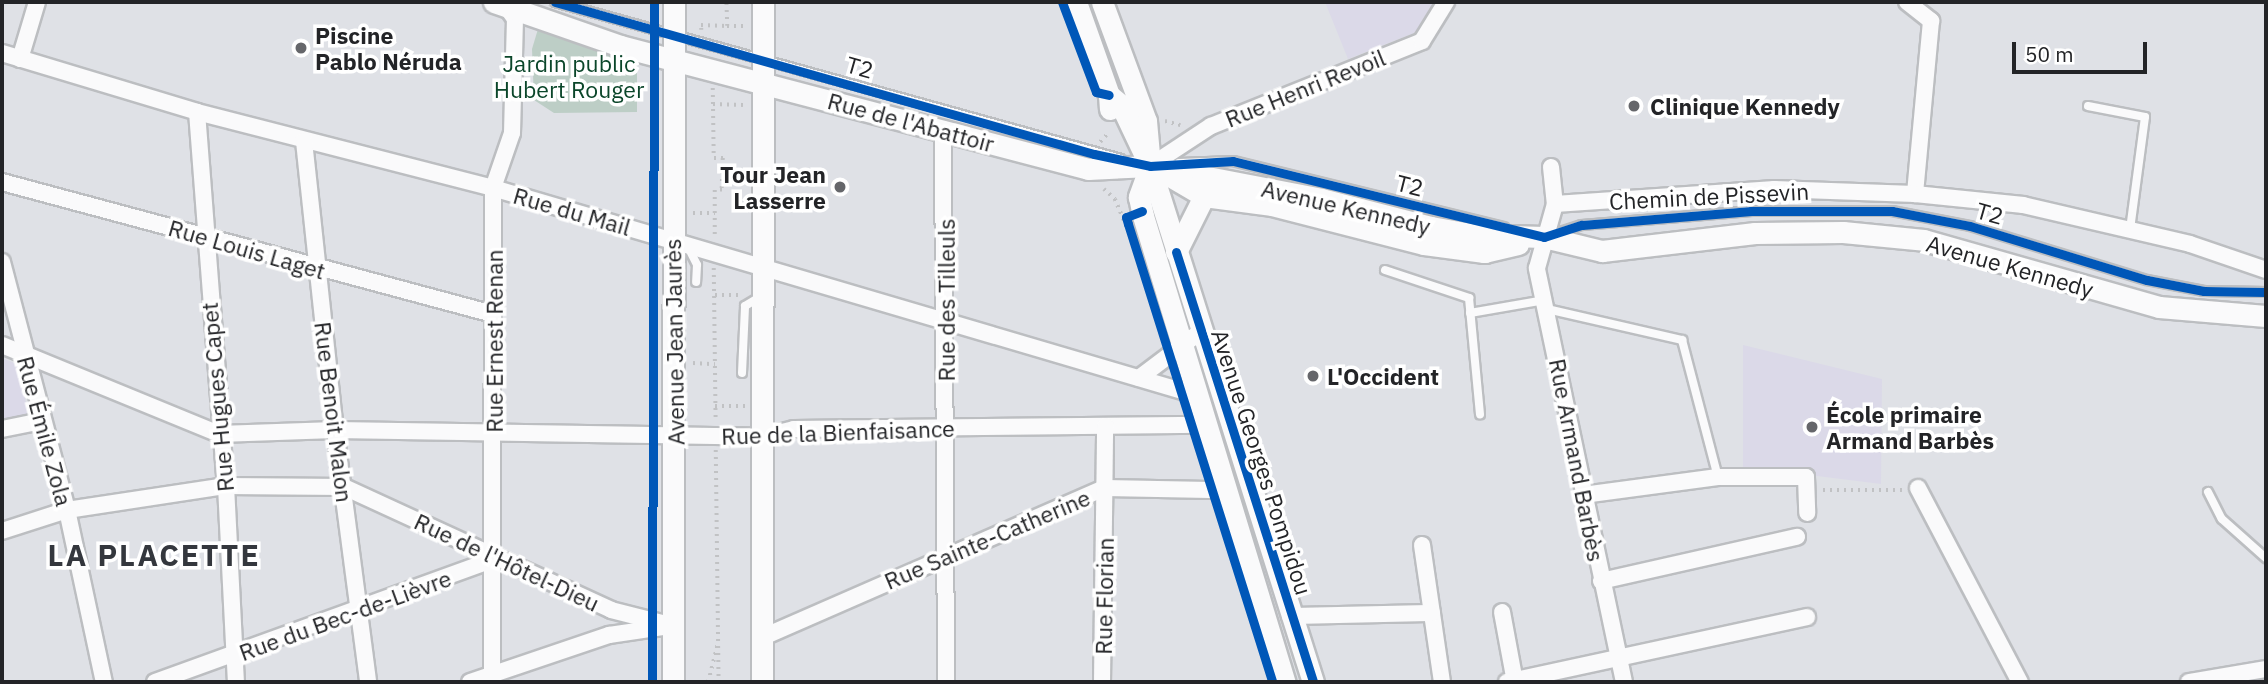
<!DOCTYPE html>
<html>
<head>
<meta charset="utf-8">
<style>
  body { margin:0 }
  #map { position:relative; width:2268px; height:684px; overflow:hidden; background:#dfe1e6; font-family:"IBM Plex Sans",sans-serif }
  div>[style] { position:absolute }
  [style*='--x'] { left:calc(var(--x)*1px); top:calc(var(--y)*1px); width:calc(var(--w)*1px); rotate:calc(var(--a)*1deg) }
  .education>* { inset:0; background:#dbd9e8 }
  .green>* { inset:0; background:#bdcec6 }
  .path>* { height:3.5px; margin-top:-1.75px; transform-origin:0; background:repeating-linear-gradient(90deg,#c1c2c4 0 2px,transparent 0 7px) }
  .roads { filter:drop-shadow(2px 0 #bcbec1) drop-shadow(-2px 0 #bcbec1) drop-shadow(0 2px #bcbec1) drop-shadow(0 -2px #bcbec1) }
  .lane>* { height:8px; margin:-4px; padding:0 4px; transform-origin:4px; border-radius:4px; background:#fafafb }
  .street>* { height:16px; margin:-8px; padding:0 8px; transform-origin:8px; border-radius:8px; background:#fafafb }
  .secondary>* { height:21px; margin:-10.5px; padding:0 10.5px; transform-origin:10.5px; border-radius:10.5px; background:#fafafb }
  .cycleway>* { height:9px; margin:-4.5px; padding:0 4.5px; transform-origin:4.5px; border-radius:4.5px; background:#0057b8 }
  .dots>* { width:19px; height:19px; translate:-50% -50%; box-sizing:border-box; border:4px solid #fff; border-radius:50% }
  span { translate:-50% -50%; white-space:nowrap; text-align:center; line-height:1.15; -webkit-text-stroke:7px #fff; paint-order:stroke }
  .poi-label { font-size:23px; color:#232427; font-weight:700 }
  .left { translate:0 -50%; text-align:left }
  .right { translate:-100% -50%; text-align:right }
  .park-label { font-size:23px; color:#0b462a }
  .street-label { font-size:23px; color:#232427 }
  .district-label { font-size:30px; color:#34373d; font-weight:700; letter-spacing:2px }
  .frame { position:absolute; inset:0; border:4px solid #232427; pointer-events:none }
  .scale { position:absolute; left:2012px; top:42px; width:135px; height:32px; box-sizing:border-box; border:4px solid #232427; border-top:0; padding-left:9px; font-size:21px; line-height:24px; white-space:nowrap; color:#232427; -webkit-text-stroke:5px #fff; paint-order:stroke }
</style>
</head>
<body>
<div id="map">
  <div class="education">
    <i style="clip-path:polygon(1325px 2px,1434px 2px,1424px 29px,1348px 59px)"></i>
    <i style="clip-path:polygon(1743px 345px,1882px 379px,1881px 484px,1809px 475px,1743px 475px)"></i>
    <i style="clip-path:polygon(2px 358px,19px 365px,28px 415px,2px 420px)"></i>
  </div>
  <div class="green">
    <i style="clip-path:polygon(538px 29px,637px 62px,637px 112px,554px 113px,534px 100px,532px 49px)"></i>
  </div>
  <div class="path">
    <i style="--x:727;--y:26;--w:19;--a:0"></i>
    <i style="--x:701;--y:30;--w:5;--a:-90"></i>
    <i style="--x:701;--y:25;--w:26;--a:2"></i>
    <i style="--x:727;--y:26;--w:24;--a:-92"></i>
    <i style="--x:713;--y:88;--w:70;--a:89.2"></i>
    <i style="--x:714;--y:158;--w:9;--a:0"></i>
    <i style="--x:723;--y:158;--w:32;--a:92"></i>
    <i style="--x:722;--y:190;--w:7;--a:180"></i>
    <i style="--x:715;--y:190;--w:46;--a:90"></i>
    <i style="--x:713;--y:104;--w:30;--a:2"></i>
    <i style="--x:1165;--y:121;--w:16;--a:15"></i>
    <i style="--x:1100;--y:142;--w:12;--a:-48"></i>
    <i style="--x:1104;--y:189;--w:15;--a:42"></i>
    <i style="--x:1115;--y:199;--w:28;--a:67"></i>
    <i style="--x:693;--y:213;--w:22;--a:0"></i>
    <i style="--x:714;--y:268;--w:153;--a:89.3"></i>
    <i style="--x:715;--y:295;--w:25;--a:0"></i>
    <i style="--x:693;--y:363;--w:22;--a:3"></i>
    <i style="--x:715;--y:406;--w:30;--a:0"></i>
    <i style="--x:716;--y:450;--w:232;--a:89.3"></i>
    <i style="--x:1823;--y:490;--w:80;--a:0"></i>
    <i style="--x:708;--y:682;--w:41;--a:-76"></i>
  </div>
  <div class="roads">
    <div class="lane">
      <i style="--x:555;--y:2;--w:587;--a:15.5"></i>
      <i style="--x:2088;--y:106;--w:58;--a:10.9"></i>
      <i style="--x:2145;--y:117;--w:114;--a:97.6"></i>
      <i style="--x:1179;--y:163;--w:54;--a:-2.1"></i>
      <i style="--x:1233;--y:161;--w:279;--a:13.7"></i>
      <i style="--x:1554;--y:234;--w:29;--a:-18"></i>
      <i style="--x:1582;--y:225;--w:170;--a:-4.7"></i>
      <i style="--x:1751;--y:211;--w:141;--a:0"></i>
      <i style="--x:1892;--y:211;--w:79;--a:10.9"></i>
      <i style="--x:1970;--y:226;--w:185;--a:17"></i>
      <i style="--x:2147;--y:280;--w:58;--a:10.9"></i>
      <i style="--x:2204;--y:291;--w:62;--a:0.9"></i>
      <i style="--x:687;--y:245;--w:22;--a:63"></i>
      <i style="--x:697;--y:265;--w:17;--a:93"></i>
      <i style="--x:1385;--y:270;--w:89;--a:18.4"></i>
      <i style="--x:1469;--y:298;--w:117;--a:84.6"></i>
      <i style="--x:1547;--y:309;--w:139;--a:12.9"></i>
      <i style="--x:1682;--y:340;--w:142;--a:75.3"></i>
      <i style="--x:1470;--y:313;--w:76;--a:-9.8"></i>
      <i style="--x:742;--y:373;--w:67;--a:-87.4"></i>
      <i style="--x:745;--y:306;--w:17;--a:-31"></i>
      <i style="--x:2208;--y:492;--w:30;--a:63"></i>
      <i style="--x:2222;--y:519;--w:59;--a:41.6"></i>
    </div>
    <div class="street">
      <i style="--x:1907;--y:2;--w:31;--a:38"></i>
      <i style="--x:1931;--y:21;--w:174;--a:95.3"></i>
      <i style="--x:2;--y:53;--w:204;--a:16.8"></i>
      <i style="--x:197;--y:112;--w:306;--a:14.4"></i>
      <i style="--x:493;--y:188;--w:733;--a:16.41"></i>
      <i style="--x:20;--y:59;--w:59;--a:-73.4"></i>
      <i style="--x:197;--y:112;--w:375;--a:85.6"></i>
      <i style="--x:226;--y:486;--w:196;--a:87.1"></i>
      <i style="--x:943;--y:129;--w:553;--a:89.69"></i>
      <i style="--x:304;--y:141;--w:291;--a:83.9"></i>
      <i style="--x:335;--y:430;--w:254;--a:82.5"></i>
      <i style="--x:1150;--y:166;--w:73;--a:-33.3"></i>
      <i style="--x:1211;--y:126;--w:227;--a:-21.9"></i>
      <i style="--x:1422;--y:41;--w:46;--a:-58.4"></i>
      <i style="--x:1551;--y:167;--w:37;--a:84"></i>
      <i style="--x:2;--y:182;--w:508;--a:15.05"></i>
      <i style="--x:2;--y:262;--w:256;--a:75.3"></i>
      <i style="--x:67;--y:510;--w:176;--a:77.9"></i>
      <i style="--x:2;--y:345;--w:235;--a:22.3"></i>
      <i style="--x:219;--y:434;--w:116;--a:-2"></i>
      <i style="--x:335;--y:430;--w:427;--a:0.9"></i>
      <i style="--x:762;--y:437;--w:33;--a:-14"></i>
      <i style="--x:794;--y:429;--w:411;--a:-0.6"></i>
      <i style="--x:1139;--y:378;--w:76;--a:-37"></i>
      <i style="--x:2;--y:429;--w:41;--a:-11.3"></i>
      <i style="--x:1918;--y:488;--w:219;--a:62.3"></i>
      <i style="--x:1583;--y:495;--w:136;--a:-7.6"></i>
      <i style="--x:1718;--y:477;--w:88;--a:0"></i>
      <i style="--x:1806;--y:477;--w:36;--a:88"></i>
      <i style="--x:2;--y:531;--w:68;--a:-17.9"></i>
      <i style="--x:67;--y:510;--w:161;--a:-8.6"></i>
      <i style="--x:226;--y:486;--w:118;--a:0.5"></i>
      <i style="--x:344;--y:487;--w:294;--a:24.7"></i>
      <i style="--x:611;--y:610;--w:65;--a:14.3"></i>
      <i style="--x:1422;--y:545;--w:138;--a:81.7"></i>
      <i style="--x:1601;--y:581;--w:201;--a:-12.7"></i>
      <i style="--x:1502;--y:612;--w:71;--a:79.5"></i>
      <i style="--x:1290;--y:616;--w:142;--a:-1.2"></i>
      <i style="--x:761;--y:638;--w:375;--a:-23.6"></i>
      <i style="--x:1105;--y:488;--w:105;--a:1.1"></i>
      <i style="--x:1210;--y:490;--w:13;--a:-13"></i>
      <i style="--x:155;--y:682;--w:362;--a:-19.9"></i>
      <i style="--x:470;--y:682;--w:147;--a:-18.7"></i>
      <i style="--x:609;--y:635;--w:56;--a:-8.3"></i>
      <i style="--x:492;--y:682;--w:494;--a:-89.9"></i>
      <i style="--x:493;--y:188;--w:58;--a:-70.9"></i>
      <i style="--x:512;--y:133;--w:114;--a:-88.5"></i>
      <i style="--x:515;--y:19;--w:21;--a:-125"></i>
      <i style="--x:1102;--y:682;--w:256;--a:-89.3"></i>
      <i style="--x:1507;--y:682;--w:307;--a:-12.2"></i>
      <i style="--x:1624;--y:682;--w:423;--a:-101.9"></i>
      <i style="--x:1537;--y:268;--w:66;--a:-74.3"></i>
      <i style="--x:1555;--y:204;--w:220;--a:-3.9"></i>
      <i style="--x:1774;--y:189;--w:141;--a:2"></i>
      <i style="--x:1915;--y:194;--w:109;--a:5.8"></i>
      <i style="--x:2023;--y:205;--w:171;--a:13.1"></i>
      <i style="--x:2190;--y:244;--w:80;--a:18.9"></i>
      <i style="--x:2189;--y:682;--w:78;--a:-9.6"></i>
    </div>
    <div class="secondary">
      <i style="--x:494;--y:2;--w:133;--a:19.2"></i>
      <i style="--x:620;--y:46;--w:484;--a:14.7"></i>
      <i style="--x:1088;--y:169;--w:62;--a:-2.8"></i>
      <i style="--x:1150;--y:166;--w:174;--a:10.9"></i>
      <i style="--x:1321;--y:199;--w:114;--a:14.3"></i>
      <i style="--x:1431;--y:227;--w:46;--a:10.1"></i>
      <i style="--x:1476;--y:235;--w:68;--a:1.7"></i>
      <i style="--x:1544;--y:237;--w:60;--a:13.6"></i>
      <i style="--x:1602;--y:251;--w:154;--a:-6.7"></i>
      <i style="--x:1755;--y:233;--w:88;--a:-0.7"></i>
      <i style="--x:1843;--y:232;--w:81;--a:5.6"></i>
      <i style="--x:1924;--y:240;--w:244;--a:15.9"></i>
      <i style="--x:2159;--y:307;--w:107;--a:4.8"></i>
      <i style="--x:1076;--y:2;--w:99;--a:70.5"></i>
      <i style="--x:1109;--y:95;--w:14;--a:86"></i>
      <i style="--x:1102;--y:2;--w:127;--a:69.7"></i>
      <i style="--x:1146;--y:121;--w:45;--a:84.9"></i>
      <i style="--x:1150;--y:166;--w:33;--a:110"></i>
      <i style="--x:1139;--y:197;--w:19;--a:78"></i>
      <i style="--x:1143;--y:216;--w:487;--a:73.1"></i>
      <i style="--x:1109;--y:95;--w:16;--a:40"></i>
      <i style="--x:1121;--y:105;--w:68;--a:64.6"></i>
      <i style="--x:1150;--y:166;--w:541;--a:72.47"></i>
      <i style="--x:1168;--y:175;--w:42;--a:30.3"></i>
      <i style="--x:1204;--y:196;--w:69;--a:7.5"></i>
      <i style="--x:1272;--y:205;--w:157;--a:14.4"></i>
      <i style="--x:1424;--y:244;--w:61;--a:7.6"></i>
      <i style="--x:1484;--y:252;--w:35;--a:-13"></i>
      <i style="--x:1176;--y:252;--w:63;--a:-63.4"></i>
      <i style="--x:673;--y:682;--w:680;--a:-89.92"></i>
      <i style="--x:762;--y:682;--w:680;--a:-89.92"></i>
    </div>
  </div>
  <div class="cycleway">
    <i style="--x:555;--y:2;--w:560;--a:15.75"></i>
    <i style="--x:1094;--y:154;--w:57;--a:12.1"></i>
    <i style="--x:1150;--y:166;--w:83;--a:-3.4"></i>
    <i style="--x:1233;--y:161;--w:320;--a:13.7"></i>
    <i style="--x:1544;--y:237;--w:40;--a:-18"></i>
    <i style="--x:1582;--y:225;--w:170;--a:-4.7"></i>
    <i style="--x:1751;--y:211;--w:141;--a:0"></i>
    <i style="--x:1892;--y:211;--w:79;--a:10.9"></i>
    <i style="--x:1970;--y:226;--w:185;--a:17"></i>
    <i style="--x:2147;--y:280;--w:58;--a:10.9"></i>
    <i style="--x:2204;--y:291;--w:62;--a:0.9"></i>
    <i style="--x:1062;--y:2;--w:96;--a:69.3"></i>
    <i style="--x:1096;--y:92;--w:13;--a:13"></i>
    <i style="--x:1142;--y:211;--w:17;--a:159"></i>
    <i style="--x:1126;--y:217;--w:7;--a:74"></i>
    <i style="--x:1128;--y:224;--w:480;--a:72.5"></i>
    <i style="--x:1176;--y:252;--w:451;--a:72.3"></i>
    <i style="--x:652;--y:682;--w:680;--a:-89.83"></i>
  </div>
  <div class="dots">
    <i style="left:301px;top:48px;background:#65666a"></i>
    <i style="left:1634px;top:106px;background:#65666a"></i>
    <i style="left:840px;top:187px;background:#65666a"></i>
    <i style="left:1313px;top:376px;background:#65666a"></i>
    <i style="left:1812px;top:427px;background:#65666a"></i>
  </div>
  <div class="poi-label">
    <span class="left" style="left:315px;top:48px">Piscine<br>Pablo Néruda</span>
    <span class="left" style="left:1650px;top:106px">Clinique Kennedy</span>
    <span class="right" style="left:826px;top:187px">Tour Jean<br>Lasserre</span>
    <span class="left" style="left:1327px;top:376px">L'Occident</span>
    <span class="left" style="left:1826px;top:427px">École primaire<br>Armand Barbès</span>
  </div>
  <div class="park-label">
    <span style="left:569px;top:76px">Jardin public<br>Hubert Rouger</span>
  </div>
  <div class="street-label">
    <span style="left:860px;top:67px;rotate:16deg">T2</span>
    <span style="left:1305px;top:88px;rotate:-22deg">Rue Henri Revoil</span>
    <span style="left:911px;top:122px;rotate:15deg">Rue de l'Abattoir</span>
    <span style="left:1410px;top:185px;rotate:14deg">T2</span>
    <span style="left:1709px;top:196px;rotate:-3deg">Chemin de Pissevin</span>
    <span style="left:1346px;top:207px;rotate:13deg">Avenue Kennedy</span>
    <span style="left:572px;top:211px;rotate:16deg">Rue du Mail</span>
    <span style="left:1990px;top:213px;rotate:16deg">T2</span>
    <span style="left:247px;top:249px;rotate:16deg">Rue Louis Laget</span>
    <span style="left:2010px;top:266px;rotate:16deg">Avenue Kennedy</span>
    <span style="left:946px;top:300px;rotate:-90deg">Rue des Tilleuls</span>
    <span style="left:494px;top:341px;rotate:-90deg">Rue Ernest Renan</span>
    <span style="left:674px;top:342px;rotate:-91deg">Avenue Jean Jaurès</span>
    <span style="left:217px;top:397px;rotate:-95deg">Rue Hugues Capet</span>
    <span style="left:334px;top:412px;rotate:83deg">Rue Benoit Malon</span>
    <span style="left:45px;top:431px;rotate:75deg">Rue Émile Zola</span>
    <span style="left:838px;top:432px;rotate:-2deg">Rue de la Bienfaisance</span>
    <span style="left:1577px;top:460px;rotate:79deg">Rue Armand Barbès</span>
    <span style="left:1262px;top:462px;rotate:72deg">Avenue Georges Pompidou</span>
    <span style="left:987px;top:539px;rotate:-23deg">Rue Sainte-Catherine</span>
    <span style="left:507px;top:562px;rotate:25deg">Rue de l'Hôtel-Dieu</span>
    <span style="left:1104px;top:596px;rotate:-89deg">Rue Florian</span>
    <span style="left:345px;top:615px;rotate:-20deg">Rue du Bec-de-Lièvre</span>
  </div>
  <div class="district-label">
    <span style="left:154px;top:555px">LA PLACETTE</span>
  </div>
  <div class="frame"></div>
  <div class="scale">50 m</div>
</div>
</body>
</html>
